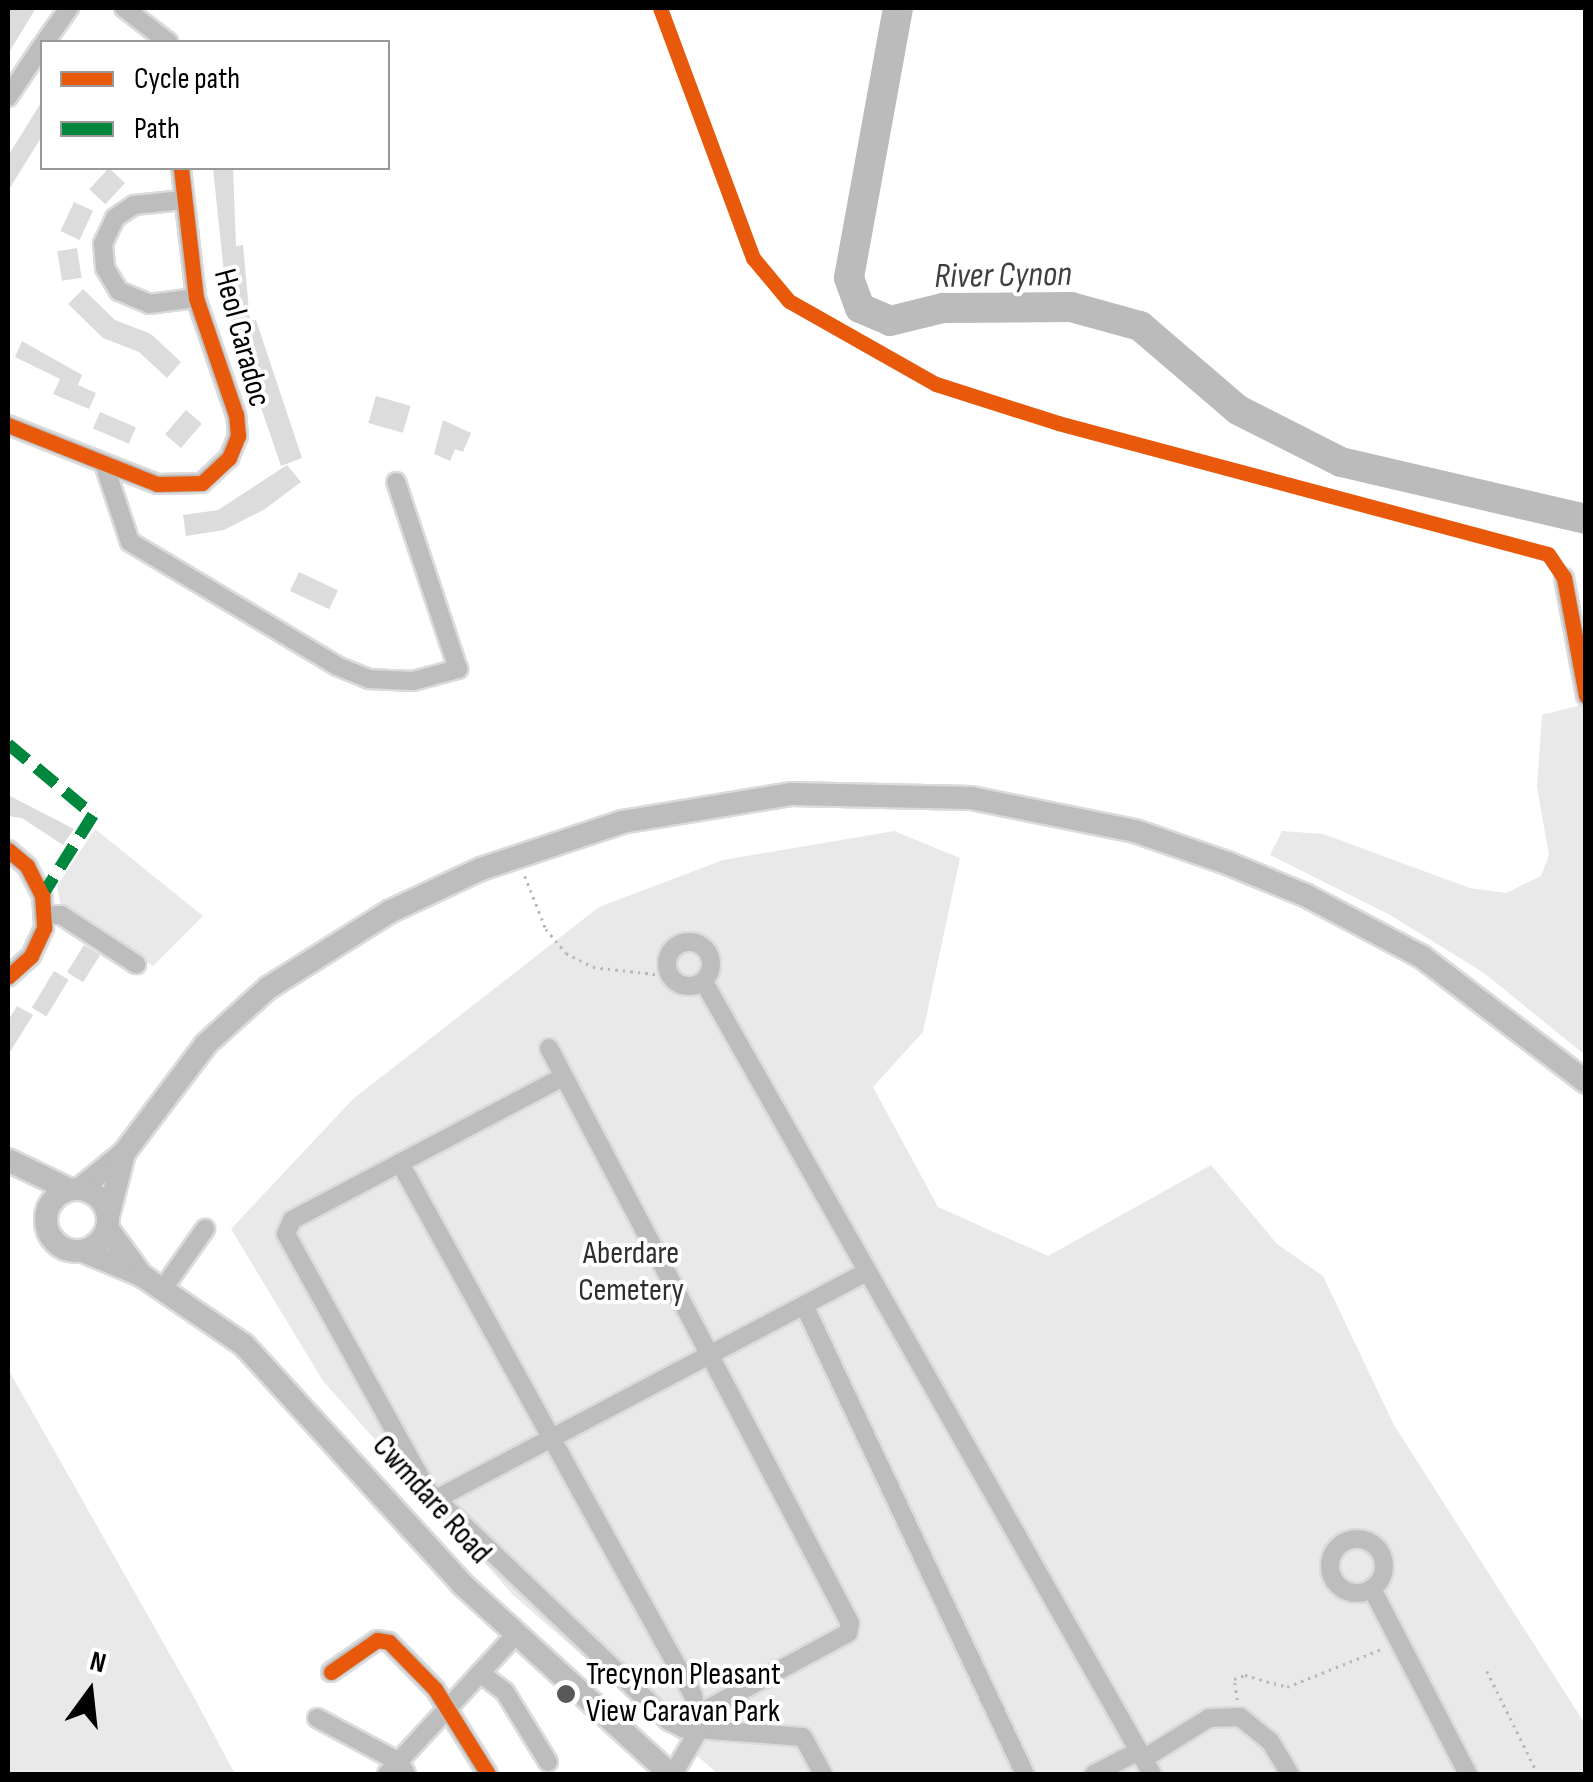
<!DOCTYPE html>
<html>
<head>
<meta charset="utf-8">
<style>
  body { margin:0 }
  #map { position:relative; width:1593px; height:1782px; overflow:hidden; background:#fff; font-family:"Sofia Sans Condensed",sans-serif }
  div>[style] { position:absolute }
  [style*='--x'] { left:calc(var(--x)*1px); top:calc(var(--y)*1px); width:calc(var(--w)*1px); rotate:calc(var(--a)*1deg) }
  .green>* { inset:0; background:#e9e9e9 }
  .river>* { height:30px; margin:-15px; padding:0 15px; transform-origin:15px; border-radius:15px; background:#bbb }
  .building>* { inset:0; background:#dcdcdc; transform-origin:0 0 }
  .path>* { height:2.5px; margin-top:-1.25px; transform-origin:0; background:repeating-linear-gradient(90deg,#b8b8b8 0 2.5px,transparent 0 7.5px) }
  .roads { filter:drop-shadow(2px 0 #dbdbdb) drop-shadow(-2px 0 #dbdbdb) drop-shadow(0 2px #dbdbdb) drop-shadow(0 -2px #dbdbdb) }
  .minor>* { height:18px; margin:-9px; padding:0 9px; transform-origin:9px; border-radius:9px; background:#bdbdbd }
  .minor>.ring { margin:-9px; padding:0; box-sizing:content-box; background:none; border:18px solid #bdbdbd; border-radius:50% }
  .major>* { height:22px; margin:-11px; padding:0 11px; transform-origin:11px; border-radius:11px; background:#bdbdbd }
  .major>.ring { margin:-11px; padding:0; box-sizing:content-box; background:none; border:22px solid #bdbdbd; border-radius:50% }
  .quiet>* { height:12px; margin-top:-6px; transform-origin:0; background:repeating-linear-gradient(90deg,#00873e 0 25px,transparent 0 37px) }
  .cycleway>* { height:15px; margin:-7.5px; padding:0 7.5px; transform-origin:7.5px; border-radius:7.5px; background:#e8590c }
  .dots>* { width:28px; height:28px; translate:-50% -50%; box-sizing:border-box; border:5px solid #fff; border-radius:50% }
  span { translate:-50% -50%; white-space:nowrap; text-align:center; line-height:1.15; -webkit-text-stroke:8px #fff; paint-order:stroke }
  .street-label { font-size:32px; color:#000 }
  .park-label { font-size:32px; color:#2e2e2e }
  .poi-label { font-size:32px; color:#000 }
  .left { translate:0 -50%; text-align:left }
  .water-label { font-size:35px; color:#3f3f3f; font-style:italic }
  .frame { position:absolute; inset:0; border:10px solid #000; pointer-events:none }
  .legend { position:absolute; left:40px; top:40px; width:350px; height:130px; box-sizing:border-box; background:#fff; border:2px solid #999; margin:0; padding:12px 18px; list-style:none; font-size:30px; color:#000 }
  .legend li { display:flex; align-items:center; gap:20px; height:50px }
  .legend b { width:50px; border:2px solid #999 }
  .north { position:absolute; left:40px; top:1642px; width:100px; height:100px; -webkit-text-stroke:8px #fff; paint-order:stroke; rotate:15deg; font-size:28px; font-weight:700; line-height:40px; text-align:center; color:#000 }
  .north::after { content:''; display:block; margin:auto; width:35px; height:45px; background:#000; clip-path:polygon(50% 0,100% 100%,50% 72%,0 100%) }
</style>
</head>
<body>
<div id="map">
  <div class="green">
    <i style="clip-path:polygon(1585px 704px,1585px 1055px,1484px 973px,1390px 915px,1270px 855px,1282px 831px,1323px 834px,1470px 888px,1506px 893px,1541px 876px,1549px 855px,1537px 787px,1542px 715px)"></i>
    <i style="clip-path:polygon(95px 829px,203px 916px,153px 966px,61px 908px,57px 886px)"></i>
    <i style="clip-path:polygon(894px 831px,960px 858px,923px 1032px,873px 1087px,938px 1207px,1048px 1256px,1211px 1165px,1277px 1244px,1323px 1276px,1394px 1425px,1585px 1724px,1585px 1774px,718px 1774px,513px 1595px,323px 1381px,231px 1229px,353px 1099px,599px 907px,723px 860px)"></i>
    <i style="clip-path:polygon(8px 1369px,189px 1688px,235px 1774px,8px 1774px)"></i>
  </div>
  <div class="river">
    <i style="--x:898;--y:8;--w:274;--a:100.3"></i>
    <i style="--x:849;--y:278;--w:32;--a:70"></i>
    <i style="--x:860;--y:308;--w:33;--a:23"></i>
    <i style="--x:890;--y:321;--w:55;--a:-13.8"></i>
    <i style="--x:943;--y:308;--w:128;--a:-0.4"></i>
    <i style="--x:1071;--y:307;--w:72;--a:15.4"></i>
    <i style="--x:1140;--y:326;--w:129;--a:40.6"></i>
    <i style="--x:1238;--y:410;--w:115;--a:26.8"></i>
    <i style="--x:1341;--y:462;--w:252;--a:13.1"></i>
  </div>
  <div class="building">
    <i style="clip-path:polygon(11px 8px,36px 8px,8px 54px,8px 13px)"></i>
    <i style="clip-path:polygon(42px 101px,42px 136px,8px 191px,8px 156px)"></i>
    <i style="left:109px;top:168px;width:22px;height:29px;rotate:43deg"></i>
    <i style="clip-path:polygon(213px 168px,233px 168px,236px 246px,243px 245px,250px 321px,256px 320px,302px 458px,281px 466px,228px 311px)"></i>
    <i style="left:74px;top:202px;width:21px;height:32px;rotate:25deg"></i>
    <i style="left:77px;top:248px;width:30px;height:20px;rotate:81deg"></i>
    <i style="clip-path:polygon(83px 289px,115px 320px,151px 334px,181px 362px,167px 378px,139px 352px,103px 338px,68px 304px)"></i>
    <i style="clip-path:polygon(22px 341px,82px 375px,78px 385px,96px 393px,89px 409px,53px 394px,60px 379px,15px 357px)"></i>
    <i style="left:376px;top:396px;width:36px;height:28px;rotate:16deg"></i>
    <i style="left:186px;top:410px;width:21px;height:32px;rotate:41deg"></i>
    <i style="left:100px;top:412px;width:39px;height:18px;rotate:23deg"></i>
    <i style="clip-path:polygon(443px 420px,471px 433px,463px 452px,455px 449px,450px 461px,434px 454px)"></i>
    <i style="clip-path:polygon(287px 465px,301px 482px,265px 509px,224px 530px,186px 536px,183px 515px,218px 510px)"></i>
    <i style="left:299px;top:572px;width:43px;height:21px;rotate:25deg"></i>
    <i style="clip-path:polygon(8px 795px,74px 829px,63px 845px,22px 818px,8px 816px)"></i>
    <i style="left:84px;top:945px;width:19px;height:32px;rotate:32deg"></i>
    <i style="left:54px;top:971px;width:17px;height:43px;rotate:31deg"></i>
    <i style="clip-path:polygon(17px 1006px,33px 1015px,8px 1055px,8px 1021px)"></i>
  </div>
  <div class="path">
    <i style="--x:525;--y:876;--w:57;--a:68.4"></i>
    <i style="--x:546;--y:929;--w:31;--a:50"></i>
    <i style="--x:566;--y:953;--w:30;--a:27"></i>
    <i style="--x:593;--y:967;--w:80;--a:6.5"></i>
    <i style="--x:1487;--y:1671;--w:115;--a:63.7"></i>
    <i style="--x:1237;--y:1700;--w:21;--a:-98"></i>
    <i style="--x:1234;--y:1679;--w:12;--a:-20"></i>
    <i style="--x:1245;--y:1675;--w:44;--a:15.9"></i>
    <i style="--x:1287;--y:1687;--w:105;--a:-21.9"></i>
  </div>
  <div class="roads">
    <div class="minor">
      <i style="--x:124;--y:8;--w:56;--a:37.7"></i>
      <i style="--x:45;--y:42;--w:42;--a:-54.8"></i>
      <i style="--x:8;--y:97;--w:61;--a:-56.3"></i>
      <i style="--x:183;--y:200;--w:49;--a:174.2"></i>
      <i style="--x:134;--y:205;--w:23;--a:146"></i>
      <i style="--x:115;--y:218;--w:29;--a:115"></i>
      <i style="--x:103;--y:244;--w:24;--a:85"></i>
      <i style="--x:105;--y:268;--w:27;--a:59"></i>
      <i style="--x:119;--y:291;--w:33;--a:23"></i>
      <i style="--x:149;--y:304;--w:47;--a:-7.3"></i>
      <i style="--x:8;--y:425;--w:160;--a:21.6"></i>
      <i style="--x:157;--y:484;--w:45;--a:-1.3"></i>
      <i style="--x:202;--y:483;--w:37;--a:-43"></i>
      <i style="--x:229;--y:458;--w:24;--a:-68"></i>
      <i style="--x:238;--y:436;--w:21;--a:-95"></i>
      <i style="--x:236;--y:415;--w:124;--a:-108.9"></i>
      <i style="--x:196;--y:298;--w:131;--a:-96.6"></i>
      <i style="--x:104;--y:464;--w:82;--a:71.6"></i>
      <i style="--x:130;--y:542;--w:241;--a:30.9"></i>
      <i style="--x:337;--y:666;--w:35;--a:22"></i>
      <i style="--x:369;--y:679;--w:44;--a:2.6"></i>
      <i style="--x:413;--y:681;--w:47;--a:-14.9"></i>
      <i style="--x:458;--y:669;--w:197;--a:-108.3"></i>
      <i style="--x:1564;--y:578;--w:120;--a:79.4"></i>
      <i style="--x:8;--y:850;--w:25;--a:40"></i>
      <i style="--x:27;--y:866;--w:34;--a:63"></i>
      <i style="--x:42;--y:896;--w:32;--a:86"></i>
      <i style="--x:44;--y:928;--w:31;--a:115"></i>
      <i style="--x:31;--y:956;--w:31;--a:138"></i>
      <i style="--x:43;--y:915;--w:18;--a:0"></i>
      <i style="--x:61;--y:915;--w:90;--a:33.2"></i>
      <i class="ring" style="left:667px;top:942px;width:26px;height:26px"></i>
      <i style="--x:705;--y:984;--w:908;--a:60.5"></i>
      <i style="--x:549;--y:1048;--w:649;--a:62.37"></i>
      <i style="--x:850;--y:1623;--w:10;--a:101"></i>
      <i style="--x:848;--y:1633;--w:168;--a:151.6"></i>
      <i style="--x:563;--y:1077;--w:306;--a:152.2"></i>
      <i style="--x:292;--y:1220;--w:15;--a:113"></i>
      <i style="--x:286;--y:1234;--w:294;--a:61.1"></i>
      <i style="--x:428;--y:1491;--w:333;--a:43.7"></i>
      <i style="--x:669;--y:1721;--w:16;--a:27"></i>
      <i style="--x:683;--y:1728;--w:120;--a:4.3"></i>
      <i style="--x:803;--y:1737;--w:42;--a:61.6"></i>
      <i style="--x:400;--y:1163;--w:607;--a:61.16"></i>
      <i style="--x:693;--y:1695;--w:36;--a:80"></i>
      <i style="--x:699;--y:1730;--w:51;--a:120.6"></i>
      <i style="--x:162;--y:1290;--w:75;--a:-54.8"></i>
      <i style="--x:804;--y:1305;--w:518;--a:64.77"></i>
      <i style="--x:436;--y:1499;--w:487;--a:-27.8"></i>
      <i class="ring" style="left:1330px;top:1539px;width:36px;height:36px"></i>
      <i style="--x:1372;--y:1589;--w:208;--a:62.6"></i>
      <i style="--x:331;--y:1672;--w:56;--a:-34.8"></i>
      <i style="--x:377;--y:1640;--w:12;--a:9"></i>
      <i style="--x:389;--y:1642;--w:66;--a:45.6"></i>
      <i style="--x:435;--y:1689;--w:100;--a:58.1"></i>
      <i style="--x:480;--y:1673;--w:31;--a:37"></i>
      <i style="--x:505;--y:1692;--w:82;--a:58.4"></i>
      <i style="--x:317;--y:1718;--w:93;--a:28.2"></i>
      <i style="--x:399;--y:1762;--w:14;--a:60"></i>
      <i style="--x:1143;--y:1759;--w:78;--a:-31.8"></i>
      <i style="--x:1209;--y:1718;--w:31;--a:-2"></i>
      <i style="--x:1240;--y:1717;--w:38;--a:39"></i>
      <i style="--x:1270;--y:1741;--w:39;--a:59"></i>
      <i style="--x:387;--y:1774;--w:190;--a:-47.3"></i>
      <i style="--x:1094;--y:1774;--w:51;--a:-27.1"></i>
    </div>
    <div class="major">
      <i style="--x:8;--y:1160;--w:67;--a:25.8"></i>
      <i style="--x:81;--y:1188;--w:55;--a:-39.1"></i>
      <i style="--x:124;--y:1153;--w:136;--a:-53"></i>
      <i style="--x:206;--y:1044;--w:84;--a:-42.1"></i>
      <i style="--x:268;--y:988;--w:143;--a:-32.1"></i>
      <i style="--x:389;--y:912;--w:102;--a:-25.1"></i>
      <i style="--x:481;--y:869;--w:149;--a:-18.4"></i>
      <i style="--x:622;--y:822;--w:172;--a:-9.4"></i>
      <i style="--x:792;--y:794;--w:179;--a:1.3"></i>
      <i style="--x:971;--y:798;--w:167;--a:11.4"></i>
      <i style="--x:1135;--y:831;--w:97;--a:19.2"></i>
      <i style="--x:1227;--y:863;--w:87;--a:22.4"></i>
      <i style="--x:1307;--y:896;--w:130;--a:27.9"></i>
      <i style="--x:1422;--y:957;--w:206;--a:37.3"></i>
      <i class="ring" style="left:46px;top:1189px;width:40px;height:40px"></i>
      <i style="--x:108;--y:1216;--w:65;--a:-75.7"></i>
      <i style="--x:107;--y:1228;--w:58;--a:54.1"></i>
      <i style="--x:83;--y:1251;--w:63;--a:22.5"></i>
      <i style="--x:141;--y:1275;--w:125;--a:34.2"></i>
      <i style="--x:244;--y:1345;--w:323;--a:47.6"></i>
      <i style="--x:462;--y:1584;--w:282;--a:42.4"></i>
    </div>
  </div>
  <div class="quiet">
    <i style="--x:8;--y:744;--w:111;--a:39.9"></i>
    <i style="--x:93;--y:815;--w:96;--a:122.2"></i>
  </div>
  <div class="cycleway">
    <i style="--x:660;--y:8;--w:267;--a:69.6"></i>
    <i style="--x:753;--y:258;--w:56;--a:50.1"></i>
    <i style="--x:789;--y:301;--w:169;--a:29.5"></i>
    <i style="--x:936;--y:384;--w:128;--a:17.7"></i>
    <i style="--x:1058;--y:423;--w:507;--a:14.97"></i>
    <i style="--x:1548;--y:554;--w:29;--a:56"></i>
    <i style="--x:1564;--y:578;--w:120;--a:79.4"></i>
    <i style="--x:8;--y:425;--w:160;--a:21.6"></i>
    <i style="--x:157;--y:484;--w:45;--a:-1.3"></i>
    <i style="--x:202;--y:483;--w:37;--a:-43"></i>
    <i style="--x:229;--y:458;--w:24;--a:-68"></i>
    <i style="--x:238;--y:436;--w:21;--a:-95"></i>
    <i style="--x:236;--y:415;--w:124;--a:-108.9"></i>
    <i style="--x:196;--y:298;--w:131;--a:-96.6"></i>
    <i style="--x:8;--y:850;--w:25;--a:40"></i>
    <i style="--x:27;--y:866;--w:34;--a:63"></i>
    <i style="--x:42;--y:896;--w:32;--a:86"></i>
    <i style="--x:44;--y:928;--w:31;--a:115"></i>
    <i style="--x:31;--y:956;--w:31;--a:138"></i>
    <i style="--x:331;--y:1672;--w:56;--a:-34.8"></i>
    <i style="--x:377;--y:1640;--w:12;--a:9"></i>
    <i style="--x:389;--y:1642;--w:66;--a:45.6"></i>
    <i style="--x:435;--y:1689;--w:100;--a:58.1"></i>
  </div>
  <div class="dots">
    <i style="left:566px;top:1694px;background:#595959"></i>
  </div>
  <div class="street-label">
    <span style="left:241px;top:338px;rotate:75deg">Heol Caradoc</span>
    <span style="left:431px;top:1500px;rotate:48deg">Cwmdare Road</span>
  </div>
  <div class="park-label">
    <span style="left:631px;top:1273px">Aberdare<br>Cemetery</span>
  </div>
  <div class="poi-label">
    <span class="left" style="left:586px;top:1694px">Trecynon Pleasant<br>View Caravan Park</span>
  </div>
  <div class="water-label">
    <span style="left:1003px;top:276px;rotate:-1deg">River Cynon</span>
  </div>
  <div class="frame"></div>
  <ul class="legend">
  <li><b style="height:12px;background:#e8590c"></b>Cycle path</li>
  <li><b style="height:12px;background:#00873e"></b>Path</li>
  </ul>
  <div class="north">N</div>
</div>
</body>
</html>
